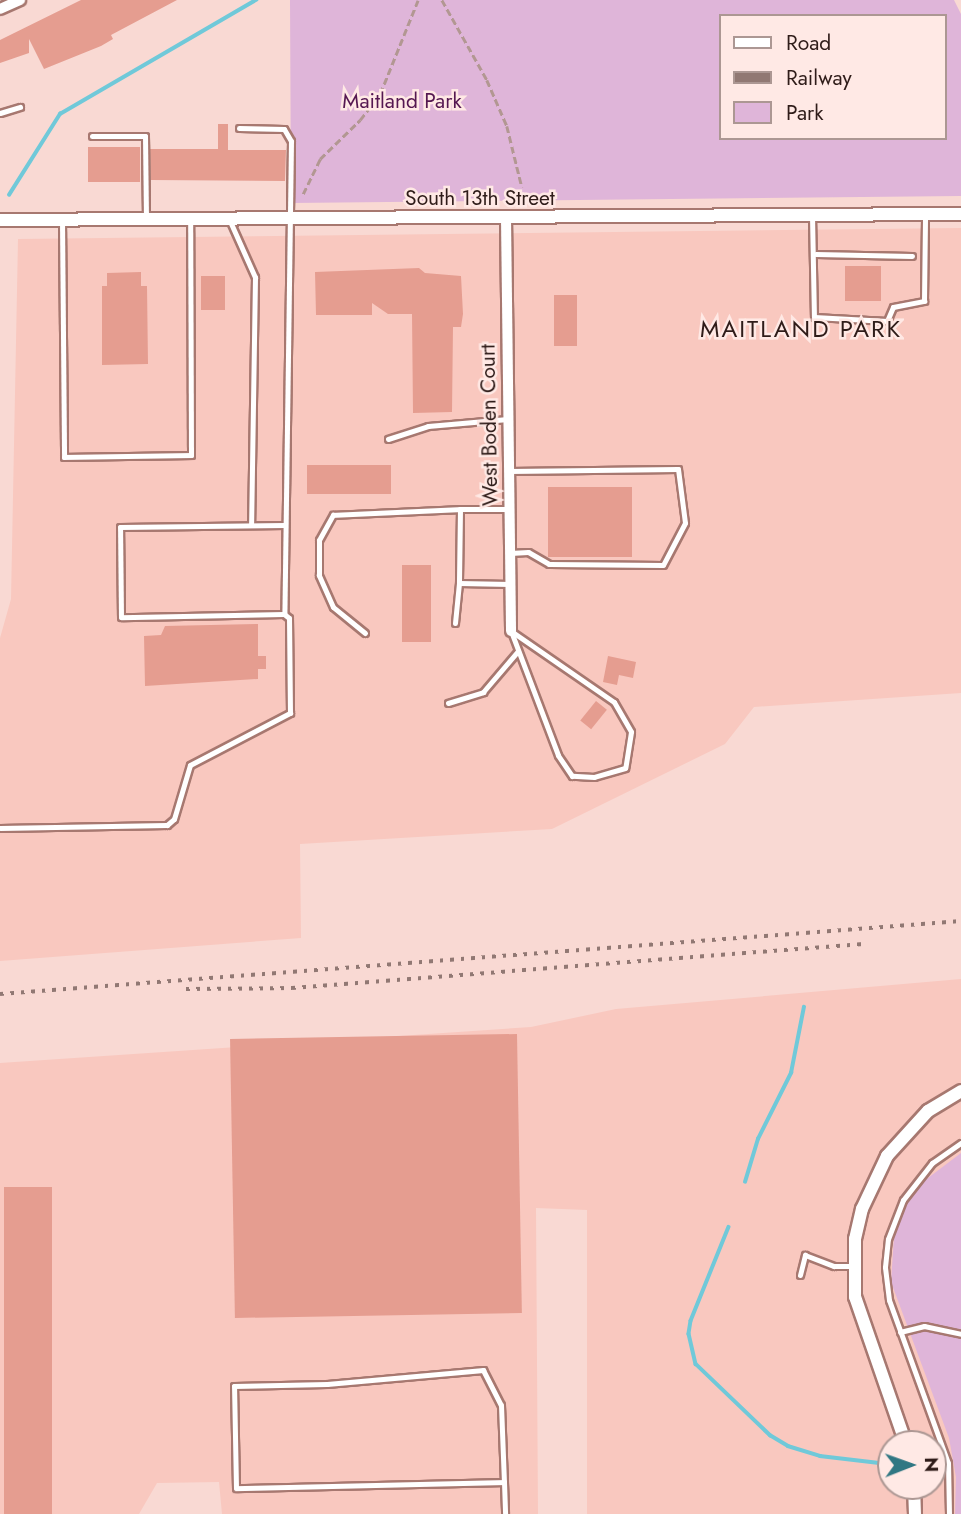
<!DOCTYPE html>
<html>
<head>
<meta charset="utf-8">
<style>
  body { margin:0 }
  #map { position:relative; width:961px; height:1514px; overflow:hidden; background:#f9d9d3; font-family:Jost,sans-serif }
  div>[style] { position:absolute }
  [style*='--x'] { left:calc(var(--x)*1px); top:calc(var(--y)*1px); width:calc(var(--w)*1px); rotate:calc(var(--a)*1deg) }
  .built>* { inset:0; background:#f9c8bf }
  .green>* { inset:0; background:#dfb5d9 }
  .stream>* { height:3.5px; margin:-1.75px; padding:0 1.75px; transform-origin:1.75px; border-radius:1.75px; background:#70c9d9 }
  .building>* { inset:0; background:#e59d90; transform-origin:0 0 }
  .path>* { height:2.5px; margin-top:-1.25px; transform-origin:0; background:repeating-linear-gradient(90deg,#b29792 0 7px,transparent 0 10.5px) }
  .roads { filter:drop-shadow(2px 0 #a77870) drop-shadow(-2px 0 #a77870) drop-shadow(0 2px #a77870) drop-shadow(0 -2px #a77870) }
  .service>* { height:5px; margin:-2.5px; padding:0 2.5px; transform-origin:2.5px; border-radius:2.5px; background:#fff }
  .minor>* { height:10px; margin:-5px; padding:0 5px; transform-origin:5px; border-radius:5px; background:#fff }
  .tertiary>* { height:12px; margin:-6px; padding:0 6px; transform-origin:6px; border-radius:6px; background:#fff }
  .rail>* { height:3.5px; margin-top:-1.75px; transform-origin:0; background:repeating-linear-gradient(90deg,#917873 0 3.5px,transparent 0 10.5px) }
  span { translate:-50% -50%; white-space:nowrap; text-align:center; line-height:1.15; -webkit-text-stroke:5px #ffe9e5; paint-order:stroke }
  .park-label { font-size:21px; color:#551751 }
  .street-label { font-size:21px; color:#2f1c19 }
  .quarter-label { font-size:24px; color:#2f1c19; letter-spacing:2px }
  .legend { position:absolute; left:719px; top:14px; width:228px; height:126px; box-sizing:border-box; background:#ffe9e5; border:2px solid #ac9793; margin:0; padding:9px 12px; list-style:none; font-size:21px; color:#2f1c19 }
  .legend li { display:flex; align-items:center; gap:14px; height:35px }
  .legend b { width:35px; border:2px solid #ac9793 }
  .north { position:absolute; left:877px; top:1430px; width:70px; height:70px; box-sizing:border-box; background:#ffe9e5; border:2px solid #ac9793; border-radius:50%; rotate:89deg; font-size:19px; font-weight:700; line-height:28px; text-align:center; color:#2f1c19 }
  .north::after { content:''; display:block; margin:auto; width:24px; height:32px; background:#307783; clip-path:polygon(50% 0,100% 100%,50% 72%,0 100%) }
</style>
</head>
<body>
<div id="map">
  <div class="built">
    <i style="clip-path:polygon(961px 228px,961px 693px,754px 707px,725px 744px,552px 829px,300px 844px,301px 938px,0 961px,0 638px,11px 599px,18px 239px)"></i>
    <i style="clip-path:polygon(evenodd,961px 979px,961px 1514px,587px 1514px,587px 1210px,536px 1208px,538px 1514px,222px 1514px,219px 1482px,157px 1483px,139px 1514px,0 1514px,0 1063px,531px 1027px,616px 1009px,961px 979px,891px 1444px,933px 1444px,933px 1486px,891px 1486px,891px 1444px)"></i>
  </div>
  <div class="green">
    <i style="clip-path:polygon(evenodd,290px 0,954px 0,961px 14px,961px 196px,291px 203px,290px 0,721px 16px,945px 16px,945px 138px,721px 138px,721px 16px)"></i>
    <i style="clip-path:polygon(961px 1153px,961px 1514px,955px 1514px,956px 1477px,949px 1438px,891px 1282px,894px 1237px,906px 1205px,924px 1181px)"></i>
  </div>
  <div class="stream">
    <i style="--x:9;--y:195;--w:96;--a:-57.8"></i>
    <i style="--x:60;--y:114;--w:227;--a:-30.2"></i>
    <i style="--x:745;--y:1182;--w:45;--a:-73.2"></i>
    <i style="--x:758;--y:1139;--w:74;--a:-63.4"></i>
    <i style="--x:791;--y:1073;--w:67;--a:-78.9"></i>
    <i style="--x:729;--y:1227;--w:101;--a:112"></i>
    <i style="--x:691;--y:1321;--w:13;--a:99"></i>
    <i style="--x:689;--y:1334;--w:31;--a:77"></i>
    <i style="--x:696;--y:1364;--w:103;--a:43.8"></i>
    <i style="--x:770;--y:1435;--w:21;--a:31"></i>
    <i style="--x:788;--y:1446;--w:34;--a:17"></i>
    <i style="--x:820;--y:1456;--w:68;--a:6.7"></i>
  </div>
  <div class="building">
    <i style="clip-path:polygon(81px 0,177px 0,111px 35px,113px 39px,101px 46px,44px 69px,29px 39px,29px 53px,0 63px,0 40px)"></i>
    <i style="clip-path:polygon(218px 124px,228px 124px,228px 150px,286px 150px,285px 181px,151px 180px,150px 149px,218px 149px)"></i>
    <i style="left:88px;top:147px;width:52px;height:35px"></i>
    <i style="left:845px;top:266px;width:36px;height:35px"></i>
    <i style="clip-path:polygon(419px 268px,425px 273px,461px 276px,463px 314px,461px 327px,453px 327px,452px 412px,413px 413px,412px 314px,388px 314px,372px 303px,372px 315px,316px 315px,315px 272px)"></i>
    <i style="clip-path:polygon(141px 272px,141px 286px,147px 286px,148px 364px,102px 365px,102px 286px,107px 286px,107px 273px)"></i>
    <i style="left:201px;top:276px;width:24px;height:34px"></i>
    <i style="left:554px;top:295px;width:23px;height:51px"></i>
    <i style="left:391px;top:465px;width:29px;height:84px;rotate:90deg"></i>
    <i style="left:548px;top:487px;width:84px;height:70px"></i>
    <i style="left:402px;top:565px;width:29px;height:77px"></i>
    <i style="clip-path:polygon(258px 624px,258px 656px,266px 656px,266px 669px,258px 669px,258px 679px,145px 686px,144px 636px,161px 635px,165px 626px)"></i>
    <i style="clip-path:polygon(608px 656px,636px 662px,633px 678px,619px 675px,617px 685px,603px 682px)"></i>
    <i style="left:596px;top:701px;width:14px;height:25px;rotate:39deg"></i>
    <i style="left:517px;top:1034px;width:279px;height:287px;rotate:89deg"></i>
    <i style="left:4px;top:1187px;width:48px;height:327px"></i>
  </div>
  <div class="path">
    <i style="--x:442;--y:0;--w:92;--a:60.6"></i>
    <i style="--x:487;--y:80;--w:50;--a:66.5"></i>
    <i style="--x:507;--y:126;--w:63;--a:76.2"></i>
    <i style="--x:303;--y:194;--w:39;--a:-64"></i>
    <i style="--x:320;--y:159;--w:56;--a:-44.3"></i>
    <i style="--x:360;--y:120;--w:33;--a:-52"></i>
    <i style="--x:380;--y:94;--w:101;--a:-68"></i>
  </div>
  <div class="roads">
    <div class="service">
      <i style="--x:0;--y:113;--w:21;--a:-17"></i>
      <i style="--x:239;--y:128;--w:45;--a:1.3"></i>
      <i style="--x:284;--y:129;--w:14;--a:60"></i>
      <i style="--x:291;--y:141;--w:473;--a:90.8"></i>
      <i style="--x:284;--y:614;--w:163;--a:178.9"></i>
      <i style="--x:121;--y:617;--w:90;--a:-90.6"></i>
      <i style="--x:120;--y:527;--w:165;--a:-0.7"></i>
      <i style="--x:92;--y:136;--w:53;--a:0"></i>
      <i style="--x:145;--y:136;--w:83;--a:89.3"></i>
      <i style="--x:812;--y:215;--w:102;--a:88.9"></i>
      <i style="--x:814;--y:317;--w:73;--a:3.1"></i>
      <i style="--x:887;--y:321;--w:15;--a:-67"></i>
      <i style="--x:893;--y:307;--w:32;--a:-11"></i>
      <i style="--x:924;--y:301;--w:85;--a:-89.3"></i>
      <i style="--x:229;--y:219;--w:64;--a:65.9"></i>
      <i style="--x:255;--y:277;--w:248;--a:90.9"></i>
      <i style="--x:62;--y:220;--w:237;--a:89.5"></i>
      <i style="--x:64;--y:457;--w:127;--a:-0.9"></i>
      <i style="--x:191;--y:455;--w:236;--a:-90.2"></i>
      <i style="--x:816;--y:254;--w:96;--a:1.2"></i>
      <i style="--x:388;--y:439;--w:42;--a:-18"></i>
      <i style="--x:428;--y:426;--w:80;--a:-5"></i>
      <i style="--x:509;--y:471;--w:169;--a:-0.7"></i>
      <i style="--x:678;--y:469;--w:54;--a:82.6"></i>
      <i style="--x:685;--y:523;--w:47;--a:117.6"></i>
      <i style="--x:663;--y:565;--w:114;--a:-179.5"></i>
      <i style="--x:549;--y:564;--w:24;--a:-150"></i>
      <i style="--x:528;--y:552;--w:18;--a:177"></i>
      <i style="--x:509;--y:509;--w:49;--a:180"></i>
      <i style="--x:460;--y:509;--w:74;--a:90.8"></i>
      <i style="--x:459;--y:583;--w:51;--a:1.1"></i>
      <i style="--x:455;--y:623;--w:40;--a:-84.3"></i>
      <i style="--x:511;--y:631;--w:125;--a:34.6"></i>
      <i style="--x:614;--y:702;--w:34;--a:60"></i>
      <i style="--x:631;--y:732;--w:36;--a:99"></i>
      <i style="--x:625;--y:768;--w:32;--a:164"></i>
      <i style="--x:594;--y:777;--w:22;--a:-177"></i>
      <i style="--x:572;--y:776;--w:25;--a:-124"></i>
      <i style="--x:558;--y:755;--w:133;--a:-110.8"></i>
      <i style="--x:365;--y:633;--w:41;--a:-140.9"></i>
      <i style="--x:333;--y:607;--w:35;--a:-114"></i>
      <i style="--x:319;--y:575;--w:35;--a:-90"></i>
      <i style="--x:319;--y:540;--w:29;--a:-61"></i>
      <i style="--x:333;--y:515;--w:127;--a:-2.7"></i>
      <i style="--x:448;--y:703;--w:37;--a:-17"></i>
      <i style="--x:483;--y:692;--w:54;--a:-49.5"></i>
      <i style="--x:0;--y:828;--w:167;--a:-1"></i>
      <i style="--x:167;--y:825;--w:9;--a:-41"></i>
      <i style="--x:174;--y:819;--w:56;--a:-73.5"></i>
      <i style="--x:190;--y:765;--w:113;--a:-27.5"></i>
      <i style="--x:290;--y:713;--w:95;--a:-90.6"></i>
      <i style="--x:289;--y:618;--w:6;--a:-141"></i>
      <i style="--x:800;--y:1275;--w:21;--a:-76"></i>
      <i style="--x:805;--y:1255;--w:31;--a:21"></i>
      <i style="--x:834;--y:1266;--w:20;--a:0"></i>
      <i style="--x:900;--y:1332;--w:25;--a:-14"></i>
      <i style="--x:924;--y:1326;--w:38;--a:12"></i>
      <i style="--x:504;--y:1482;--w:268;--a:178.7"></i>
      <i style="--x:236;--y:1488;--w:102;--a:-91.1"></i>
      <i style="--x:234;--y:1386;--w:93;--a:-1.2"></i>
      <i style="--x:327;--y:1384;--w:157;--a:-5.1"></i>
      <i style="--x:483;--y:1370;--w:39;--a:63"></i>
      <i style="--x:501;--y:1405;--w:77;--a:87.8"></i>
      <i style="--x:504;--y:1482;--w:32;--a:88"></i>
      <i style="--x:949;--y:1514;--w:51;--a:-91.1"></i>
      <i style="--x:948;--y:1463;--w:173;--a:-109.9"></i>
      <i style="--x:889;--y:1300;--w:33;--a:-97"></i>
      <i style="--x:885;--y:1267;--w:28;--a:-84"></i>
      <i style="--x:888;--y:1239;--w:42;--a:-69"></i>
      <i style="--x:903;--y:1200;--w:47;--a:-51.9"></i>
      <i style="--x:932;--y:1163;--w:35;--a:-35"></i>
    </div>
    <div class="minor">
      <i style="--x:0;--y:9;--w:22;--a:-24"></i>
      <i style="--x:506;--y:218;--w:413;--a:89.3"></i>
    </div>
    <div class="tertiary">
      <i style="--x:0;--y:220;--w:961;--a:-0.36"></i>
      <i style="--x:906;--y:1444;--w:156;--a:-109.1"></i>
      <i style="--x:855;--y:1297;--w:58;--a:-90"></i>
      <i style="--x:855;--y:1239;--w:31;--a:-77"></i>
      <i style="--x:862;--y:1209;--w:59;--a:-64.7"></i>
      <i style="--x:887;--y:1156;--w:61;--a:-47.7"></i>
      <i style="--x:928;--y:1111;--w:39;--a:-31"></i>
      <i style="--x:914;--y:1486;--w:28;--a:88"></i>
    </div>
  </div>
  <div class="rail">
    <i style="--x:186;--y:989;--w:106;--a:-0.5"></i>
    <i style="--x:292;--y:988;--w:573;--a:-4.41"></i>
    <i style="--x:0;--y:994;--w:964;--a:-4.34"></i>
  </div>
  <div class="park-label">
    <span style="left:402px;top:101px">Maitland Park</span>
  </div>
  <div class="street-label">
    <span style="left:480px;top:198px">South 13th Street</span>
    <span style="left:489px;top:425px;rotate:-91deg">West Boden Court</span>
  </div>
  <div class="quarter-label">
    <span style="left:801px;top:329px">MAITLAND PARK</span>
  </div>
  <ul class="legend">
  <li><b style="height:9px;background:#fff"></b>Road</li>
  <li><b style="height:9px;background:#917873"></b>Railway</li>
  <li><b style="height:19px;background:#dfb5d9"></b>Park</li>
  </ul>
  <div class="north">N</div>
</div>
</body>
</html>
